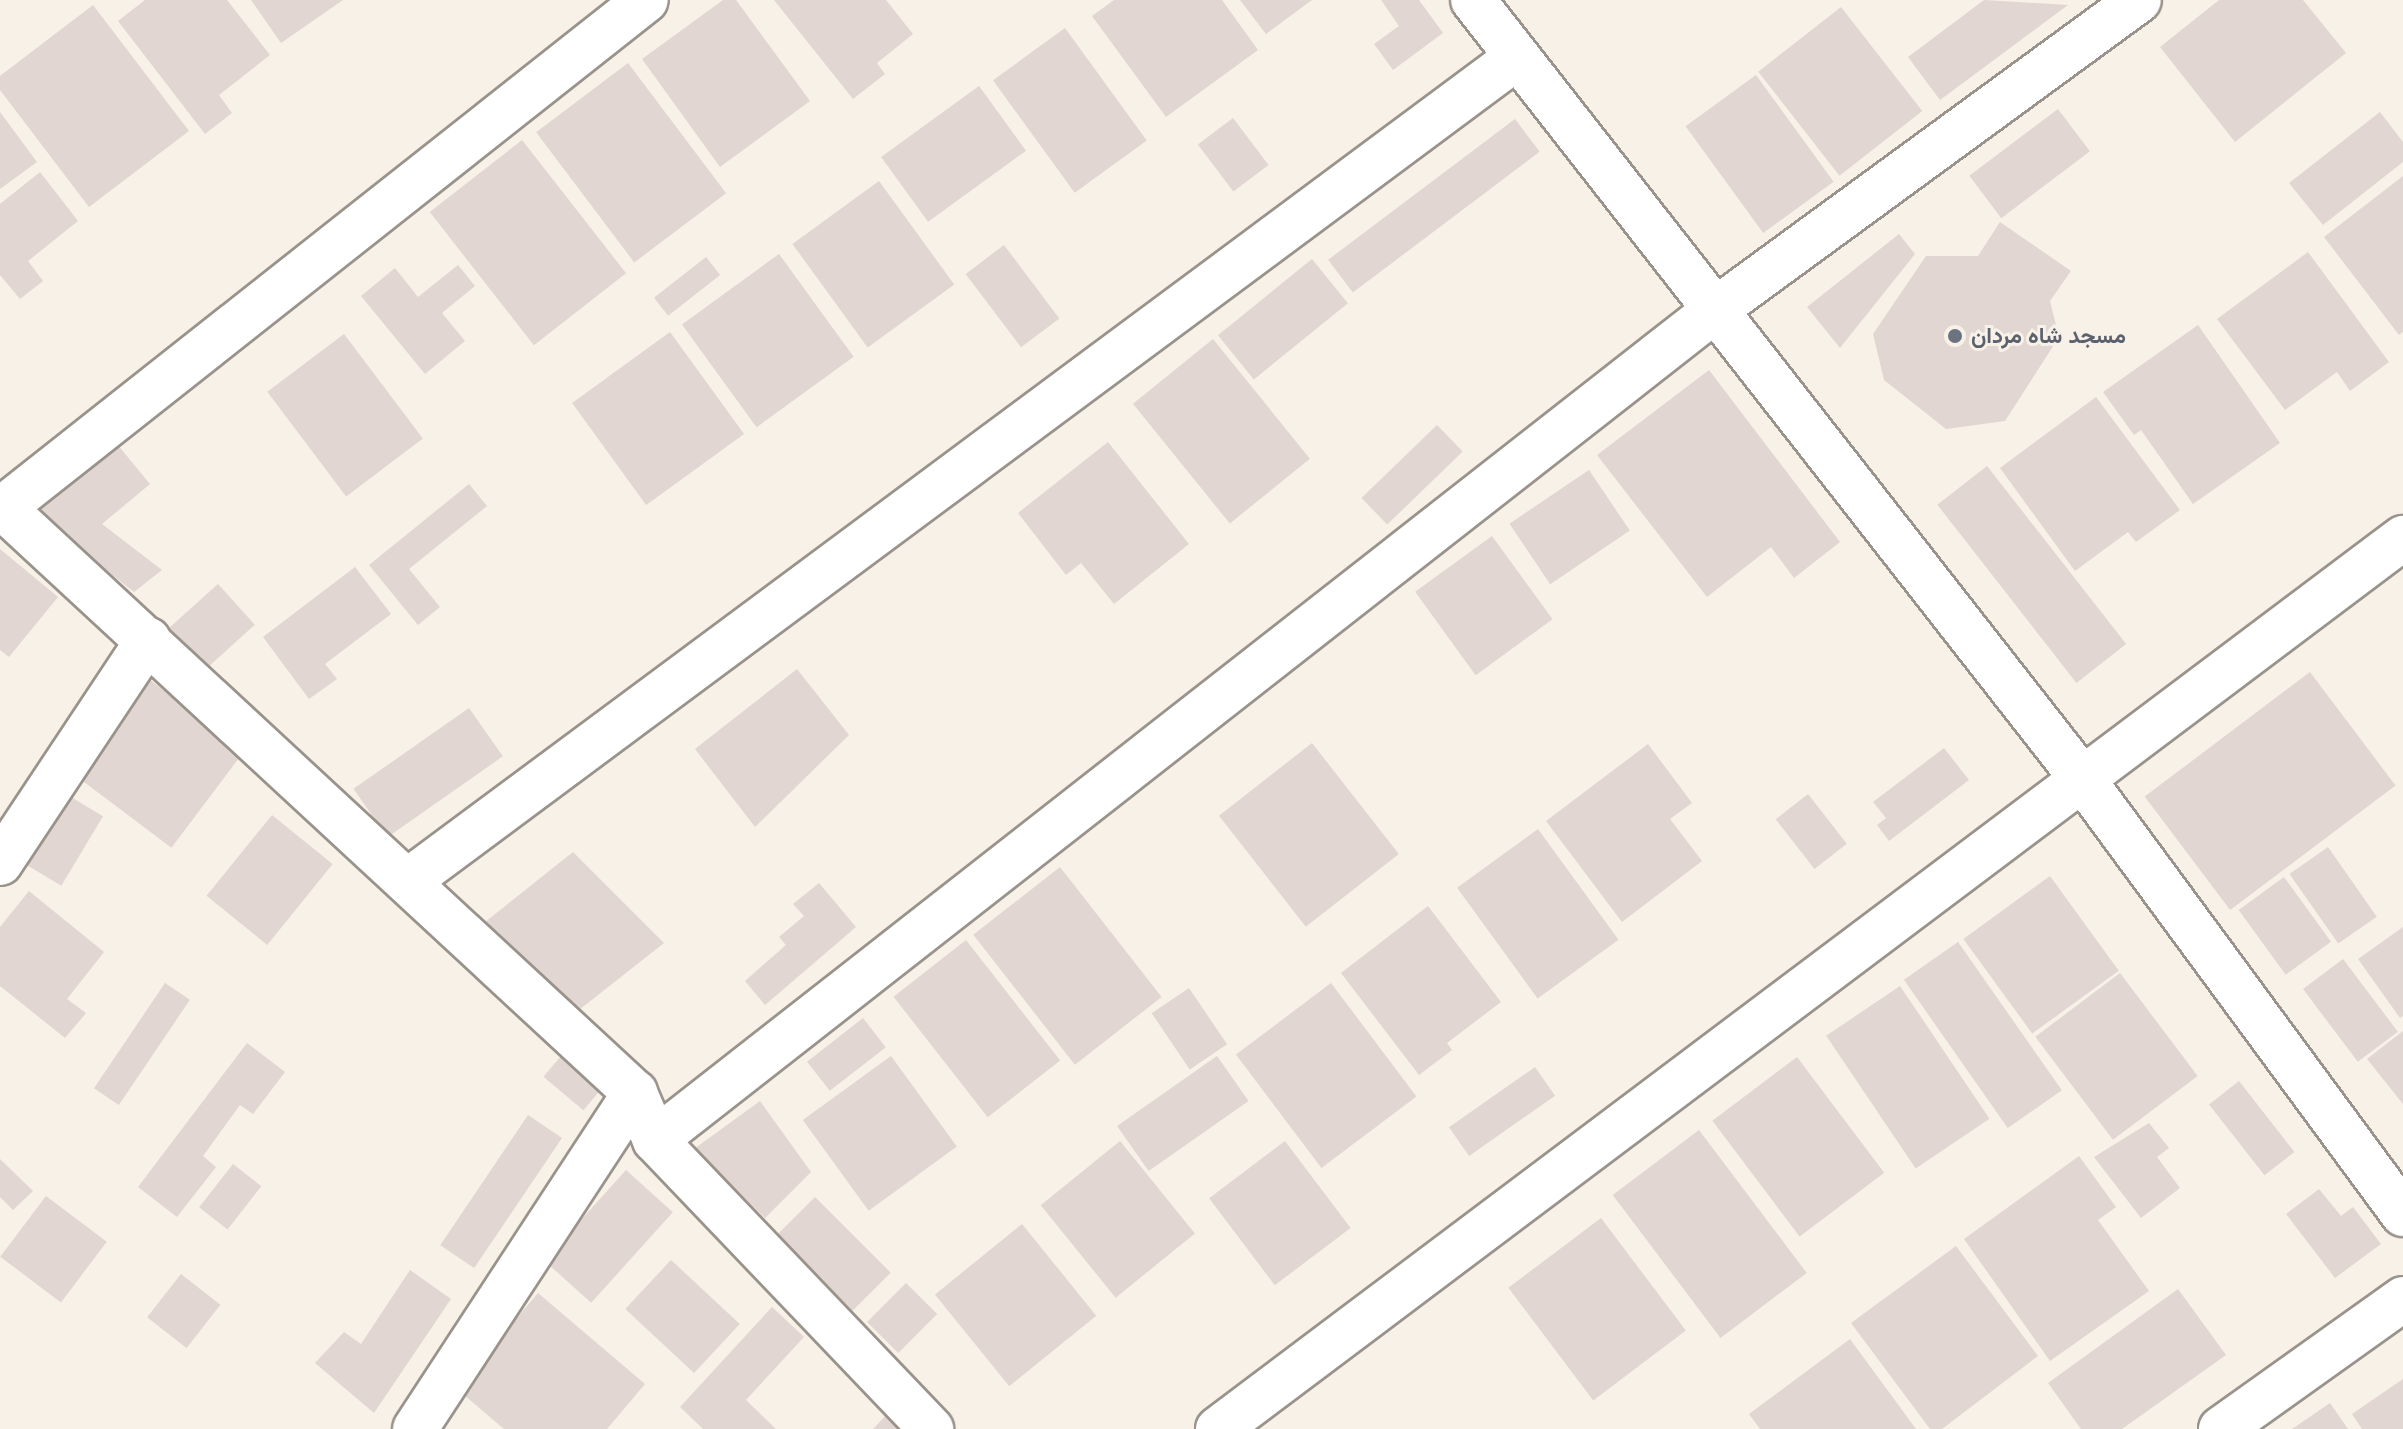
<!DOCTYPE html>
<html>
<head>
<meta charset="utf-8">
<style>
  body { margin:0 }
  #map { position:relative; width:2403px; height:1429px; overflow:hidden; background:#f8f1e8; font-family:Helvetica,Vazirmatn,sans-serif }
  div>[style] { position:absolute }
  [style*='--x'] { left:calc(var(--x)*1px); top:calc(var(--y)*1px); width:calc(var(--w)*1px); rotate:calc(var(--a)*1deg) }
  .building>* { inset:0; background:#e1d6d1; transform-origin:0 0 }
  .roads { filter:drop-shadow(2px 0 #99938b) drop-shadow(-2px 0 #99938b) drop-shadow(0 2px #99938b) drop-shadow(0 -2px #99938b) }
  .street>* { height:44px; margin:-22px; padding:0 22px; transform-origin:22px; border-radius:22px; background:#fff }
  .dots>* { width:22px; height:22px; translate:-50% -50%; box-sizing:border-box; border:4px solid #f8f1e8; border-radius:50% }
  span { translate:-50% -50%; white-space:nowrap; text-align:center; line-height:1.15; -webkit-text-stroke:6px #f8f1e8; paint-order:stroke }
  .worship-label { font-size:22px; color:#5b616d; font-weight:700 }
  .left { translate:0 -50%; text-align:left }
</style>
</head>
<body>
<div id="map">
  <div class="building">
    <i style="clip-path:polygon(145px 0,227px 0,270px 55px,219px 95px,232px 113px,205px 134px,118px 21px)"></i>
    <i style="clip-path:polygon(251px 0,343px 0,281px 43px)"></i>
    <i style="clip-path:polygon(723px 0,736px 0,810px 101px,720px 167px,642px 59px)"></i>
    <i style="clip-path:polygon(774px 0,886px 0,913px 34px,877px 63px,885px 74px,853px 99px)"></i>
    <i style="clip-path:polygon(1114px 0,1222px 0,1258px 50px,1166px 117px,1092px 16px)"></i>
    <i style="clip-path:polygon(1240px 0,1312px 0,1266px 34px)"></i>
    <i style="clip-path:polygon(1381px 0,1419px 0,1443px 33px,1393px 70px,1374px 44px,1399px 26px)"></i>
    <i style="clip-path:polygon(1984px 0,2068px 5px,1940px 100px,1908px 57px)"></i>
    <i style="clip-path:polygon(2219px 0,2303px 0,2346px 53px,2235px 142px,2160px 47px)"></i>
    <i style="clip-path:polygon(93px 5px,189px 131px,89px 207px,0 90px,0 76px)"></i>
    <i style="left:1841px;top:7px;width:132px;height:105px;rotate:52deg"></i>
    <i style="left:1065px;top:28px;width:139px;height:89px;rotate:54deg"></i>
    <i style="left:628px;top:63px;width:163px;height:115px;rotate:53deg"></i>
    <i style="left:1756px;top:75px;width:132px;height:87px;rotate:54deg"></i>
    <i style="left:979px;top:86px;width:80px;height:121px;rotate:54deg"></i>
    <i style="left:2058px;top:109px;width:53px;height:111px;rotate:53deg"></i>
    <i style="clip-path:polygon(0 112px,37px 162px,0 189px)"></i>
    <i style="clip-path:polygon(2380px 112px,2403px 142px,2403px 162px,2323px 225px,2289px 183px)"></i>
    <i style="left:1233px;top:118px;width:59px;height:44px;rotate:53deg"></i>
    <i style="left:1515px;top:119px;width:41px;height:234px;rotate:53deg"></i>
    <i style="left:522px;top:140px;width:169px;height:117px;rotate:52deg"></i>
    <i style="clip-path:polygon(40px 172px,78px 221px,28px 261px,43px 281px,20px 299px,0 275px,0 204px)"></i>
    <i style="clip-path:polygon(2403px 176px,2403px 332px,2399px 335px,2324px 237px)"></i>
    <i style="left:879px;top:181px;width:128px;height:107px;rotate:54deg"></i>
    <i style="clip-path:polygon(2000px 222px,2071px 271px,2050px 301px,2059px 337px,2005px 421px,1946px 429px,1884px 380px,1873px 334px,1926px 256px,1978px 256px)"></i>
    <i style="clip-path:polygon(1899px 234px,1915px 254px,1840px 348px,1807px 307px)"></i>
    <i style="left:1004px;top:245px;width:92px;height:48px;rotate:53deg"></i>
    <i style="clip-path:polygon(2308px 252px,2389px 362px,2350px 391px,2337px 372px,2285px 410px,2217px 319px)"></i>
    <i style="left:779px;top:254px;width:127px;height:120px;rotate:54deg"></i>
    <i style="left:706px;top:257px;width:23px;height:66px;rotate:52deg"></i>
    <i style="left:1312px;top:259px;width:57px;height:121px;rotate:51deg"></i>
    <i style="clip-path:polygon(458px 265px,475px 286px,442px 313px,465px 341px,425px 374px,361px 296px,395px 268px,418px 297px)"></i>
    <i style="clip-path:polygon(2198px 325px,2280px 443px,2193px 504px,2141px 430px,2134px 435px,2103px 392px)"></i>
    <i style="left:670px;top:332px;width:126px;height:121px;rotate:54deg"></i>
    <i style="left:344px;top:334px;width:131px;height:96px;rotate:53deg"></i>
    <i style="left:1213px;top:339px;width:154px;height:103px;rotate:51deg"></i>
    <i style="clip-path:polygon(1709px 370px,1840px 542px,1794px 578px,1771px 547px,1707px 597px,1597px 455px)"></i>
    <i style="clip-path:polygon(2096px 397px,2180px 510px,2136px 542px,2128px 532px,2075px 571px,2000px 468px)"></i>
    <i style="left:1437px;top:425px;width:37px;height:105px;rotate:46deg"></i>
    <i style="clip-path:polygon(1108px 442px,1189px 544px,1114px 604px,1081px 563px,1066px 575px,1018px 513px)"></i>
    <i style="clip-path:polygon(117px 444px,150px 484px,102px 524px,162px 570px,134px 592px,34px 513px)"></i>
    <i style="left:1987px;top:466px;width:226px;height:63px;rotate:52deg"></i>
    <i style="left:1589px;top:470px;width:73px;height:96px;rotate:56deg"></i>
    <i style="clip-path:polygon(469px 484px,487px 506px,409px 569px,440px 607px,418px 625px,369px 565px)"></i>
    <i style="left:1492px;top:536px;width:103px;height:95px;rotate:54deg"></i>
    <i style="clip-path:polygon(0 549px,58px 597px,9px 657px,0 650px)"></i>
    <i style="clip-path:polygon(355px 567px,391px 614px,325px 664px,337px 679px,309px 699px,263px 637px)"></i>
    <i style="left:218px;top:584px;width:55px;height:74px;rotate:48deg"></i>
    <i style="clip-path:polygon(797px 669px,849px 735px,755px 827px,695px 749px)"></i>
    <i style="left:2310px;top:672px;width:142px;height:207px;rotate:53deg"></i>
    <i style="left:146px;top:677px;width:123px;height:121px;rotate:37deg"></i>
    <i style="left:469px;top:708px;width:59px;height:141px;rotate:55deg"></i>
    <i style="left:1312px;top:743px;width:141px;height:118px;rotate:52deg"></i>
    <i style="clip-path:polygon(1648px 744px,1692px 803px,1670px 819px,1702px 861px,1622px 922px,1546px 821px)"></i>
    <i style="clip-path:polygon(1944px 748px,1969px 780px,1889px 841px,1877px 825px,1886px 818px,1873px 802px)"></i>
    <i style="left:61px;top:791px;width:49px;height:81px;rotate:31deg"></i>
    <i style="left:1808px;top:794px;width:63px;height:41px;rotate:52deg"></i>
    <i style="left:272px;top:815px;width:78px;height:104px;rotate:39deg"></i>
    <i style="left:1538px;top:829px;width:137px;height:100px;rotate:54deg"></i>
    <i style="left:2328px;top:847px;width:85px;height:47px;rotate:55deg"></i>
    <i style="clip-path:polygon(573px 852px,664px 943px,565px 1021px,475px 930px)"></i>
    <i style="left:1060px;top:867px;width:165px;height:110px;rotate:52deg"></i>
    <i style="left:2050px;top:876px;width:117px;height:107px;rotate:54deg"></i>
    <i style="left:2284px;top:877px;width:80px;height:56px;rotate:54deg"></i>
    <i style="clip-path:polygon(819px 883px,856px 927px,765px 1005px,745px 981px,786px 945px,779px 937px,804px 916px,793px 904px)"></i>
    <i style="clip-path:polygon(29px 891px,104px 952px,67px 999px,86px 1013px,65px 1038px,0 986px,0 927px)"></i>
    <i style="clip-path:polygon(1428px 906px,1501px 1002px,1447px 1043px,1452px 1050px,1419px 1075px,1341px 973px)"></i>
    <i style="clip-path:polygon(2403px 927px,2403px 1016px,2400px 1018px,2358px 959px)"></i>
    <i style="left:966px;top:940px;width:153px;height:92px;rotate:52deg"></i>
    <i style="left:1958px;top:942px;width:181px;height:66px;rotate:55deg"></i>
    <i style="left:2343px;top:959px;width:91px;height:50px;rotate:53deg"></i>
    <i style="left:2120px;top:973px;width:129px;height:106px;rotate:53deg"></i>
    <i style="left:165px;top:983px;width:30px;height:127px;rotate:34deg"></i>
    <i style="left:1331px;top:983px;width:142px;height:119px;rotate:53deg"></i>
    <i style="left:1900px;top:986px;width:160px;height:89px;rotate:56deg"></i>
    <i style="left:1189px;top:988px;width:68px;height:45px;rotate:56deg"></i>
    <i style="left:863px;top:1018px;width:37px;height:71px;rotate:52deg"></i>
    <i style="clip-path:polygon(2403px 1031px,2403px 1104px,2367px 1059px)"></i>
    <i style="clip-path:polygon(247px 1043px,285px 1072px,253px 1114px,240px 1105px,203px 1156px,216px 1167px,177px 1217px,138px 1187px)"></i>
    <i style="left:566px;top:1050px;width:52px;height:35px;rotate:40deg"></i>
    <i style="left:891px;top:1056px;width:112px;height:109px;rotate:54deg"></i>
    <i style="left:1217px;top:1056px;width:55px;height:122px;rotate:55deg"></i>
    <i style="left:1797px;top:1057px;width:145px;height:106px;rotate:53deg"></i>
    <i style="left:1535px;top:1067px;width:35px;height:105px;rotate:55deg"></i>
    <i style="left:2239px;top:1081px;width:90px;height:38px;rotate:52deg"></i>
    <i style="clip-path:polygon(760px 1101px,811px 1172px,765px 1218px,694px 1149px)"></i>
    <i style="left:528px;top:1115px;width:41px;height:157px;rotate:34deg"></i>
    <i style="clip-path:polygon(2149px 1123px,2169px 1148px,2157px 1157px,2180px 1188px,2141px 1218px,2094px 1157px)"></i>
    <i style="left:1699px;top:1130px;width:179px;height:108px;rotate:53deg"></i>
    <i style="left:1120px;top:1141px;width:119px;height:102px;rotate:51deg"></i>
    <i style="left:1285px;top:1141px;width:109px;height:95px;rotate:53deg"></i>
    <i style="clip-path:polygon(2079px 1156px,2116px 1207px,2098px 1220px,2149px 1291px,2050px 1361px,1964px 1239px)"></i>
    <i style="clip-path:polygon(0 1159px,33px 1191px,13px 1210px,0 1197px)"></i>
    <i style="left:233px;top:1164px;width:36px;height:55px;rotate:38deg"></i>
    <i style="left:626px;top:1170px;width:63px;height:122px;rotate:42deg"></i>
    <i style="clip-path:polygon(2319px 1189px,2341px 1216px,2353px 1207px,2381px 1244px,2335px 1278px,2286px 1214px)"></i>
    <i style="left:46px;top:1196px;width:76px;height:76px;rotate:37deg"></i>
    <i style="left:815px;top:1197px;width:107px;height:56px;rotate:45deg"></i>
    <i style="left:1601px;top:1218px;width:141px;height:116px;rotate:53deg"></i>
    <i style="left:1022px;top:1224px;width:118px;height:112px;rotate:51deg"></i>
    <i style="clip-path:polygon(1956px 1246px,2038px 1356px,1942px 1429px,1930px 1429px,1851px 1323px)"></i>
    <i style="left:671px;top:1260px;width:94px;height:67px;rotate:43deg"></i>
    <i style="clip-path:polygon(410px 1270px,451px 1299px,374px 1413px,315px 1363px,344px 1332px,361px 1344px)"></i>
    <i style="left:181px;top:1274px;width:50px;height:55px;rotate:38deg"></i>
    <i style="left:906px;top:1283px;width:44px;height:55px;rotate:45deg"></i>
    <i style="clip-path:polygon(2178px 1289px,2226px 1355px,2122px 1429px,2081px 1429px,2048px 1383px)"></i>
    <i style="clip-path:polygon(538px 1293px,645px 1384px,607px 1429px,504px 1429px,457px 1389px)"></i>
    <i style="clip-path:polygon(772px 1307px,804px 1337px,746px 1400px,776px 1429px,703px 1429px,680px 1407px)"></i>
    <i style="clip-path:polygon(1850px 1339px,1916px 1429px,1760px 1429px,1749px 1414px)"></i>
    <i style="clip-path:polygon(2403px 1379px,2403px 1429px,2362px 1429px,2352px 1414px)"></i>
    <i style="clip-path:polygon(2330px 1403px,2348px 1429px,2292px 1429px)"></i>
    <i style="clip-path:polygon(890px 1411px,909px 1429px,873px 1429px)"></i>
  </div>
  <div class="roads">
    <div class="street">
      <i style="--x:1473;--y:0;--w:992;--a:51.96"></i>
      <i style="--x:2084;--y:781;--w:538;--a:53.62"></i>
      <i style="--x:0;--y:505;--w:865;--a:42.8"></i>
      <i style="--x:635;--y:1093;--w:51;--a:66.9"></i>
      <i style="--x:655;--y:1140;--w:400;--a:46.3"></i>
      <i style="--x:3;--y:508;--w:819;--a:-38.31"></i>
      <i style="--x:0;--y:863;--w:268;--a:-56.4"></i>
      <i style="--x:408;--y:881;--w:1380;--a:-36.6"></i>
      <i style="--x:655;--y:1140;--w:1346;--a:-38.06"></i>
      <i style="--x:1715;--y:310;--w:525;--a:-36.17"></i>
      <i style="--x:415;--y:1429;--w:402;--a:-56.8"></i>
      <i style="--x:1218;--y:1429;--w:1483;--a:-36.94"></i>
      <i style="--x:2221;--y:1429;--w:224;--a:-35.5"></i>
    </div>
  </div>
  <div class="dots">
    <i style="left:1955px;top:336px;background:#6b7280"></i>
  </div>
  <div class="worship-label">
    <span class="left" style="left:1971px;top:336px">مسجد شاه مردان</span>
  </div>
</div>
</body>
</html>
